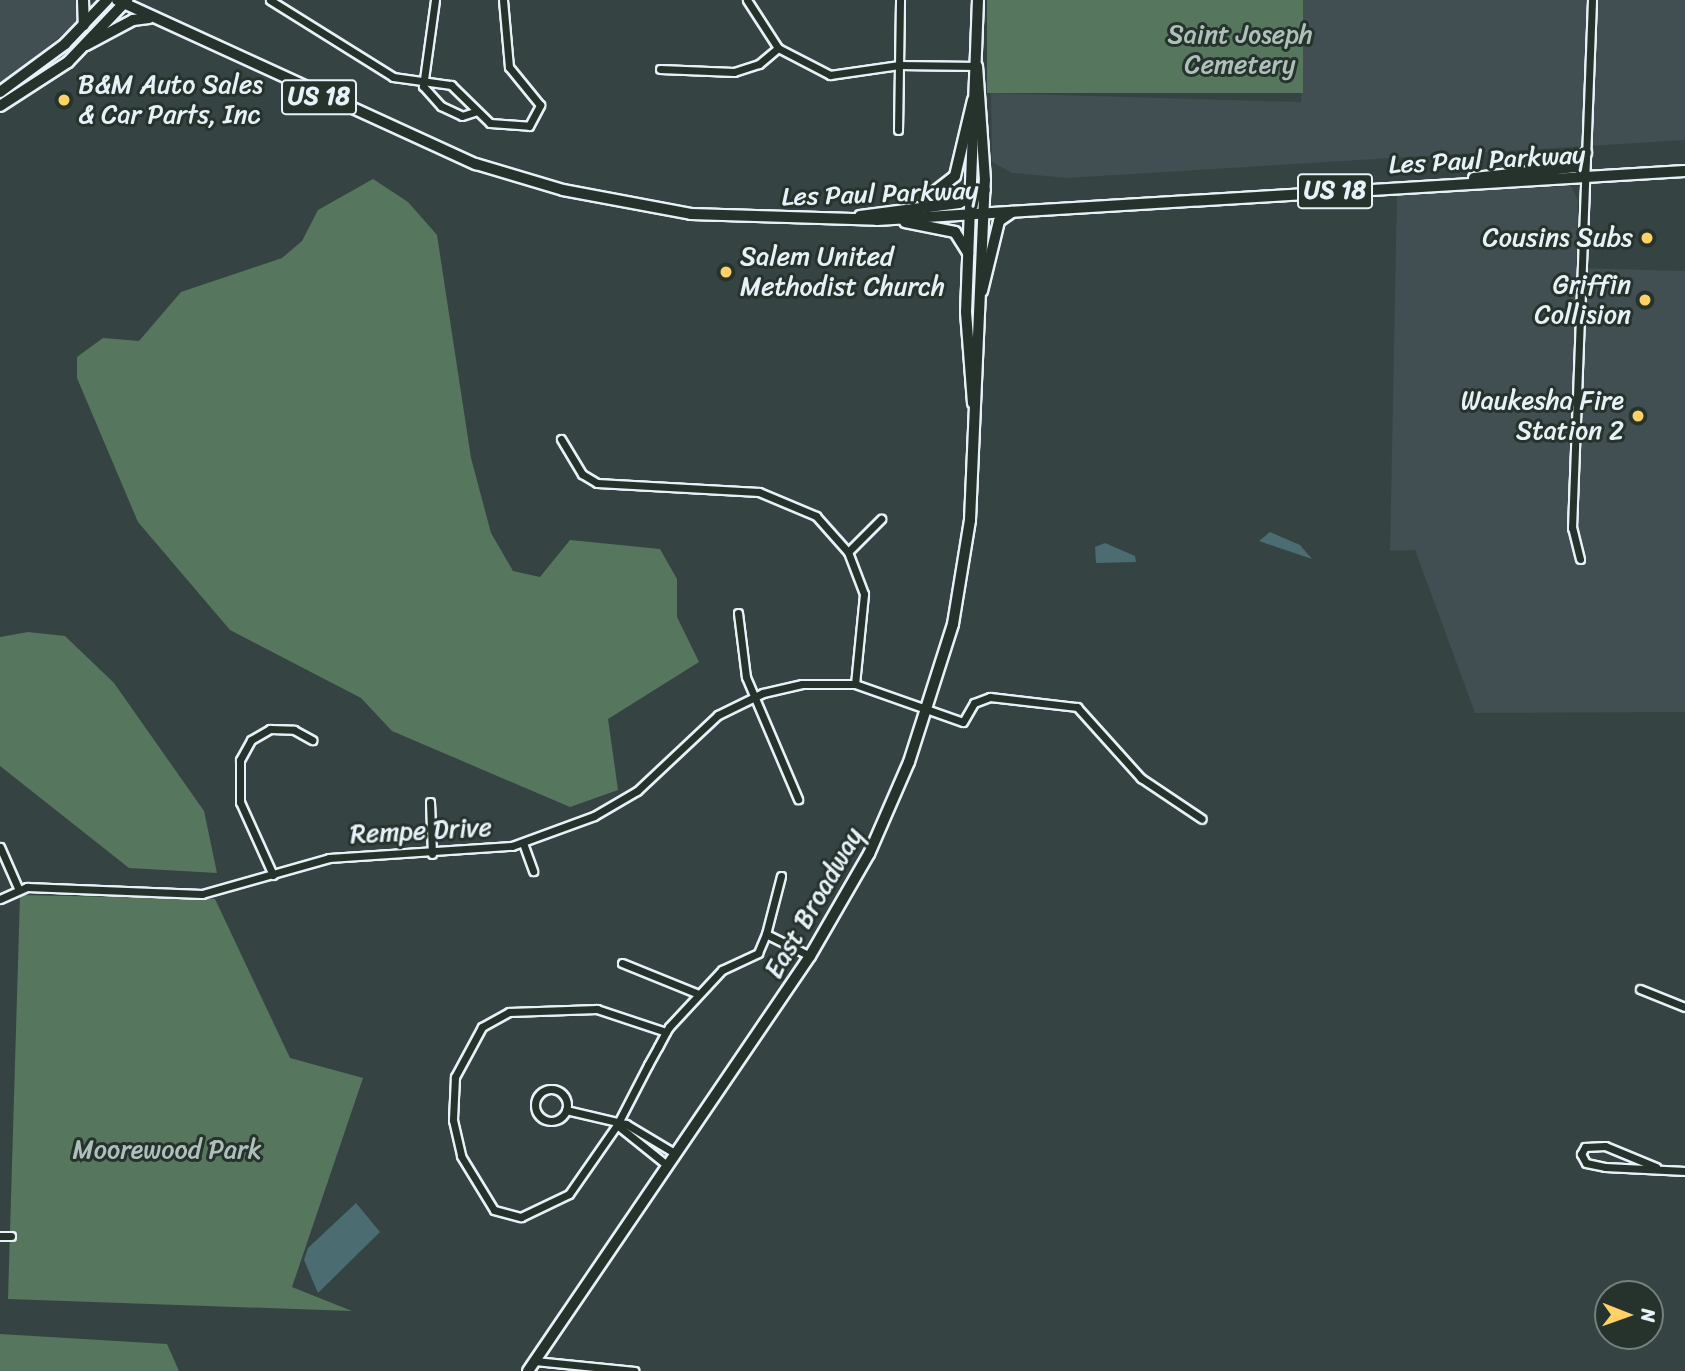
<!DOCTYPE html>
<html>
<head>
<meta charset="utf-8">
<style>
  body { margin:0 }
  #map { position:relative; width:1685px; height:1371px; overflow:hidden; background:#364343; font-family:Sriracha,sans-serif }
  div>[style] { position:absolute }
  [style*='--x'] { left:calc(var(--x)*1px); top:calc(var(--y)*1px); width:calc(var(--w)*1px); rotate:calc(var(--a)*1deg) }
  .built>* { inset:0; background:#414e52 }
  .green>* { inset:0; background:#56765e; transform-origin:0 0 }
  .water>* { inset:0; background:#4b6c71 }
  .roads { filter:drop-shadow(2px 0 #e8f1f8) drop-shadow(-2px 0 #e8f1f8) drop-shadow(0 2px #e8f1f8) drop-shadow(0 -2px #e8f1f8) }
  .minor>* { height:7px; margin:-3.5px; padding:0 3.5px; transform-origin:3.5px; border-radius:3.5px; background:#26332d }
  .minor>.ring { margin:-3.5px; padding:0; box-sizing:content-box; background:none; border:7px solid #26332d; border-radius:50% }
  .secondary>* { height:10px; margin:-5px; padding:0 5px; transform-origin:5px; border-radius:5px; background:#26332d }
  .primary>* { height:10px; margin:-5px; padding:0 5px; transform-origin:5px; border-radius:5px; background:#26332d }
  .dots>* { width:19px; height:19px; translate:-50% -50%; box-sizing:border-box; border:4px solid #26332d; border-radius:50% }
  span { translate:-50% -50%; white-space:nowrap; text-align:center; line-height:1.15; -webkit-text-stroke:6px #26332d; paint-order:stroke }
  .shield-label span { padding:2px 5px; background:#26332d; border:2px solid; border-radius:5px; -webkit-text-stroke-width:0 }
  .shield-label { font-size:24px; color:#e8f1f8; font-weight:700 }
  .park-label { font-size:26px; color:#aec0ba }
  .poi-label { font-size:26px; color:#e8f1f8 }
  .left { translate:0 -50%; text-align:left }
  .right { translate:-100% -50%; text-align:right }
  .street-label { font-size:26px; color:#e8f1f8 }
  .north { position:absolute; left:1594px; top:1280px; width:70px; height:70px; box-sizing:border-box; background:#26332d; border:2px solid #747f7e; border-radius:50%; rotate:91deg; font-size:19px; font-weight:700; line-height:28px; text-align:center; color:#e8f1f8 }
  .north::after { content:''; display:block; margin:auto; width:24px; height:32px; background:#ffd166; clip-path:polygon(50% 0,100% 100%,50% 72%,0 100%) }
</style>
</head>
<body>
<div id="map">
  <div class="built">
    <i style="clip-path:polygon(0 0,79px 0,82px 19px,0 85px)"></i>
    <i style="clip-path:polygon(1303px 0,1685px 0,1685px 140px,1067px 178px,1012px 173px,992px 162px,991px 93px,1301px 102px)"></i>
    <i style="clip-path:polygon(1571px 186px,1578px 201px,1576px 268px,1685px 271px,1685px 712px,1475px 713px,1415px 550px,1390px 551px,1397px 194px)"></i>
  </div>
  <div class="green">
    <i style="left:987px;top:0;width:316px;height:93px"></i>
    <i style="clip-path:polygon(373px 179px,408px 202px,437px 235px,471px 458px,491px 533px,513px 571px,540px 577px,570px 540px,660px 549px,677px 579px,677px 617px,699px 662px,608px 719px,618px 790px,570px 807px,392px 731px,361px 698px,230px 630px,138px 522px,77px 378px,77px 357px,103px 338px,139px 341px,181px 292px,282px 258px,302px 241px,318px 210px)"></i>
    <i style="clip-path:polygon(28px 632px,65px 636px,114px 683px,204px 811px,217px 873px,129px 868px,0 766px,0 637px)"></i>
    <i style="clip-path:polygon(20px 895px,215px 899px,290px 1058px,363px 1078px,292px 1287px,352px 1311px,8px 1299px)"></i>
    <i style="clip-path:polygon(0 1334px,167px 1344px,179px 1371px,0 1371px)"></i>
  </div>
  <div class="water">
    <i style="clip-path:polygon(1270px 532px,1300px 545px,1312px 559px,1259px 541px)"></i>
    <i style="clip-path:polygon(1105px 543px,1135px 556px,1136px 562px,1096px 563px,1095px 547px)"></i>
    <i style="clip-path:polygon(356px 1203px,380px 1232px,318px 1293px,304px 1260px,308px 1248px)"></i>
  </div>
  <div class="roads">
    <div class="minor">
      <i style="--x:270;--y:0;--w:145;--a:32"></i>
      <i style="--x:393;--y:77;--w:59;--a:7.9"></i>
      <i style="--x:451;--y:85;--w:54;--a:44.3"></i>
      <i style="--x:490;--y:123;--w:39;--a:4"></i>
      <i style="--x:529;--y:126;--w:24;--a:-62"></i>
      <i style="--x:540;--y:105;--w:49;--a:-129.2"></i>
      <i style="--x:509;--y:67;--w:67;--a:-95.1"></i>
      <i style="--x:435;--y:0;--w:87;--a:97.9"></i>
      <i style="--x:423;--y:86;--w:27;--a:48"></i>
      <i style="--x:441;--y:106;--w:23;--a:25"></i>
      <i style="--x:462;--y:116;--w:13;--a:-18"></i>
      <i style="--x:747;--y:0;--w:57;--a:57.1"></i>
      <i style="--x:778;--y:48;--w:59;--a:27.4"></i>
      <i style="--x:830;--y:75;--w:70;--a:-8.2"></i>
      <i style="--x:899;--y:65;--w:78;--a:0.7"></i>
      <i style="--x:660;--y:69;--w:74;--a:2.3"></i>
      <i style="--x:734;--y:72;--w:26;--a:-18"></i>
      <i style="--x:759;--y:64;--w:25;--a:-40"></i>
      <i style="--x:898;--y:130;--w:130;--a:-89.1"></i>
      <i style="--x:561;--y:439;--w:41;--a:59"></i>
      <i style="--x:582;--y:474;--w:17;--a:31"></i>
      <i style="--x:597;--y:483;--w:162;--a:3.2"></i>
      <i style="--x:759;--y:492;--w:62;--a:22.8"></i>
      <i style="--x:816;--y:516;--w:48;--a:48.4"></i>
      <i style="--x:848;--y:552;--w:45;--a:69.1"></i>
      <i style="--x:864;--y:594;--w:90;--a:95.7"></i>
      <i style="--x:848;--y:552;--w:47;--a:-45"></i>
      <i style="--x:1580;--y:559;--w:32;--a:-104"></i>
      <i style="--x:1572;--y:528;--w:528;--a:-87.83"></i>
      <i style="--x:738;--y:613;--w:64;--a:82.9"></i>
      <i style="--x:746;--y:677;--w:133;--a:66.9"></i>
      <i style="--x:430;--y:802;--w:52;--a:87.8"></i>
      <i style="--x:523;--y:843;--w:30;--a:70"></i>
      <i style="--x:0;--y:847;--w:45;--a:66.3"></i>
      <i style="--x:273;--y:875;--w:80;--a:-114.3"></i>
      <i style="--x:240;--y:802;--w:42;--a:-90"></i>
      <i style="--x:240;--y:760;--w:23;--a:-61"></i>
      <i style="--x:251;--y:740;--w:22;--a:-30"></i>
      <i style="--x:270;--y:729;--w:24;--a:2"></i>
      <i style="--x:294;--y:730;--w:21;--a:29"></i>
      <i style="--x:781;--y:876;--w:60;--a:104.5"></i>
      <i style="--x:766;--y:934;--w:49;--a:26.6"></i>
      <i style="--x:0;--y:899;--w:30;--a:-24"></i>
      <i style="--x:27;--y:887;--w:175;--a:2.3"></i>
      <i style="--x:202;--y:894;--w:132;--a:-15.8"></i>
      <i style="--x:329;--y:858;--w:183;--a:-3.8"></i>
      <i style="--x:512;--y:846;--w:87;--a:-20.1"></i>
      <i style="--x:594;--y:816;--w:50;--a:-30.2"></i>
      <i style="--x:637;--y:791;--w:111;--a:-43.2"></i>
      <i style="--x:718;--y:715;--w:50;--a:-26.1"></i>
      <i style="--x:763;--y:693;--w:40;--a:-13"></i>
      <i style="--x:802;--y:684;--w:53;--a:0"></i>
      <i style="--x:855;--y:684;--w:114;--a:19.4"></i>
      <i style="--x:963;--y:722;--w:22;--a:-60"></i>
      <i style="--x:974;--y:703;--w:17;--a:-21"></i>
      <i style="--x:990;--y:697;--w:88;--a:6.6"></i>
      <i style="--x:1077;--y:707;--w:96;--a:48"></i>
      <i style="--x:1141;--y:778;--w:73;--a:33.9"></i>
      <i style="--x:622;--y:963;--w:80;--a:22.1"></i>
      <i style="--x:1640;--y:989;--w:48;--a:21.8"></i>
      <i style="--x:666;--y:1032;--w:73;--a:-161.6"></i>
      <i style="--x:597;--y:1009;--w:88;--a:178"></i>
      <i style="--x:509;--y:1012;--w:31;--a:151"></i>
      <i style="--x:482;--y:1027;--w:57;--a:118.4"></i>
      <i style="--x:455;--y:1077;--w:43;--a:92.7"></i>
      <i style="--x:453;--y:1120;--w:37;--a:77"></i>
      <i style="--x:461;--y:1156;--w:63;--a:58.6"></i>
      <i style="--x:494;--y:1210;--w:28;--a:15"></i>
      <i style="--x:521;--y:1217;--w:53;--a:-25.6"></i>
      <i style="--x:569;--y:1194;--w:84;--a:-55.2"></i>
      <i style="--x:617;--y:1125;--w:68;--a:-62.7"></i>
      <i style="--x:648;--y:1065;--w:21;--a:-61"></i>
      <i style="--x:658;--y:1047;--w:17;--a:-62"></i>
      <i style="--x:666;--y:1032;--w:6;--a:-59"></i>
      <i style="--x:669;--y:1027;--w:78;--a:-47.1"></i>
      <i style="--x:722;--y:970;--w:40;--a:-25"></i>
      <i style="--x:758;--y:953;--w:21;--a:-67"></i>
      <i class="ring" style="left:535px;top:1089px;width:25px;height:25px"></i>
      <i style="--x:566;--y:1110;--w:62;--a:13.1"></i>
      <i style="--x:626;--y:1124;--w:58;--a:31"></i>
      <i style="--x:617;--y:1125;--w:65;--a:38.8"></i>
      <i style="--x:1656;--y:1167;--w:55;--a:-157.6"></i>
      <i style="--x:1605;--y:1146;--w:20;--a:177"></i>
      <i style="--x:1585;--y:1147;--w:8;--a:120"></i>
      <i style="--x:1581;--y:1154;--w:10;--a:61"></i>
      <i style="--x:1586;--y:1163;--w:19;--a:12"></i>
      <i style="--x:1605;--y:1167;--w:80;--a:2.9"></i>
      <i style="--x:0;--y:1236;--w:11;--a:0"></i>
      <i style="--x:535;--y:1361;--w:100;--a:5.8"></i>
    </div>
    <div class="secondary">
      <i style="--x:0;--y:92;--w:81;--a:-36.4"></i>
      <i style="--x:65;--y:44;--w:61;--a:-46.3"></i>
      <i style="--x:0;--y:106;--w:81;--a:-32.9"></i>
      <i style="--x:68;--y:62;--w:86;--a:-46.4"></i>
      <i style="--x:973;--y:403;--w:91;--a:-94.4"></i>
      <i style="--x:966;--y:312;--w:312;--a:-87.8"></i>
      <i style="--x:528;--y:1371;--w:502;--a:-55.8"></i>
      <i style="--x:810;--y:956;--w:118;--a:-60"></i>
      <i style="--x:869;--y:854;--w:100;--a:-66.5"></i>
      <i style="--x:909;--y:762;--w:145;--a:-72.3"></i>
      <i style="--x:953;--y:624;--w:105;--a:-80.7"></i>
      <i style="--x:970;--y:520;--w:340;--a:-87.5"></i>
      <i style="--x:985;--y:180;--w:114;--a:-94"></i>
    </div>
    <div class="primary">
      <i style="--x:83;--y:0;--w:25;--a:88"></i>
      <i style="--x:117;--y:0;--w:395;--a:24.6"></i>
      <i style="--x:476;--y:164;--w:91;--a:16.6"></i>
      <i style="--x:563;--y:190;--w:130;--a:10.6"></i>
      <i style="--x:691;--y:214;--w:186;--a:1.8"></i>
      <i style="--x:877;--y:220;--w:809;--a:-3.47"></i>
      <i style="--x:86;--y:45;--w:53;--a:-28"></i>
      <i style="--x:133;--y:20;--w:16;--a:-7"></i>
      <i style="--x:1474;--y:178;--w:102;--a:-6.2"></i>
      <i style="--x:1575;--y:167;--w:18;--a:-52"></i>
      <i style="--x:932;--y:194;--w:29;--a:-38"></i>
      <i style="--x:955;--y:176;--w:78;--a:-76.7"></i>
      <i style="--x:860;--y:216;--w:100;--a:-7.5"></i>
      <i style="--x:959;--y:203;--w:29;--a:-27"></i>
      <i style="--x:905;--y:222;--w:51;--a:11.3"></i>
      <i style="--x:955;--y:232;--w:25;--a:58"></i>
      <i style="--x:982;--y:291;--w:72;--a:-76.3"></i>
      <i style="--x:999;--y:221;--w:16;--a:-35"></i>
    </div>
  </div>
  <div class="dots">
    <i style="left:64px;top:100px;background:#ffd166"></i>
    <i style="left:1647px;top:238px;background:#ffd166"></i>
    <i style="left:726px;top:272px;background:#ffd166"></i>
    <i style="left:1645px;top:300px;background:#ffd166"></i>
    <i style="left:1638px;top:416px;background:#ffd166"></i>
  </div>
  <div class="shield-label">
    <span style="left:319px;top:97px">US 18</span>
    <span style="left:1335px;top:191px">US 18</span>
  </div>
  <div class="park-label">
    <span style="left:1240px;top:50px">Saint Joseph<br>Cemetery</span>
    <span style="left:167px;top:1150px">Moorewood Park</span>
  </div>
  <div class="poi-label">
    <span class="left" style="left:78px;top:100px">B&amp;M Auto Sales<br>&amp; Car Parts, Inc</span>
    <span class="right" style="left:1633px;top:238px">Cousins Subs</span>
    <span class="left" style="left:740px;top:272px">Salem United<br>Methodist Church</span>
    <span class="right" style="left:1631px;top:300px">Griffin<br>Collision</span>
    <span class="right" style="left:1624px;top:416px">Waukesha Fire<br>Station 2</span>
  </div>
  <div class="street-label">
    <span style="left:1487px;top:160px;rotate:-3deg">Les Paul Parkway</span>
    <span style="left:880px;top:194px;rotate:-2deg">Les Paul Parkway</span>
    <span style="left:421px;top:831px;rotate:-3deg">Rempe Drive</span>
    <span style="left:814px;top:903px;rotate:-60deg">East Broadway</span>
  </div>
  <div class="north">N</div>
</div>
</body>
</html>
